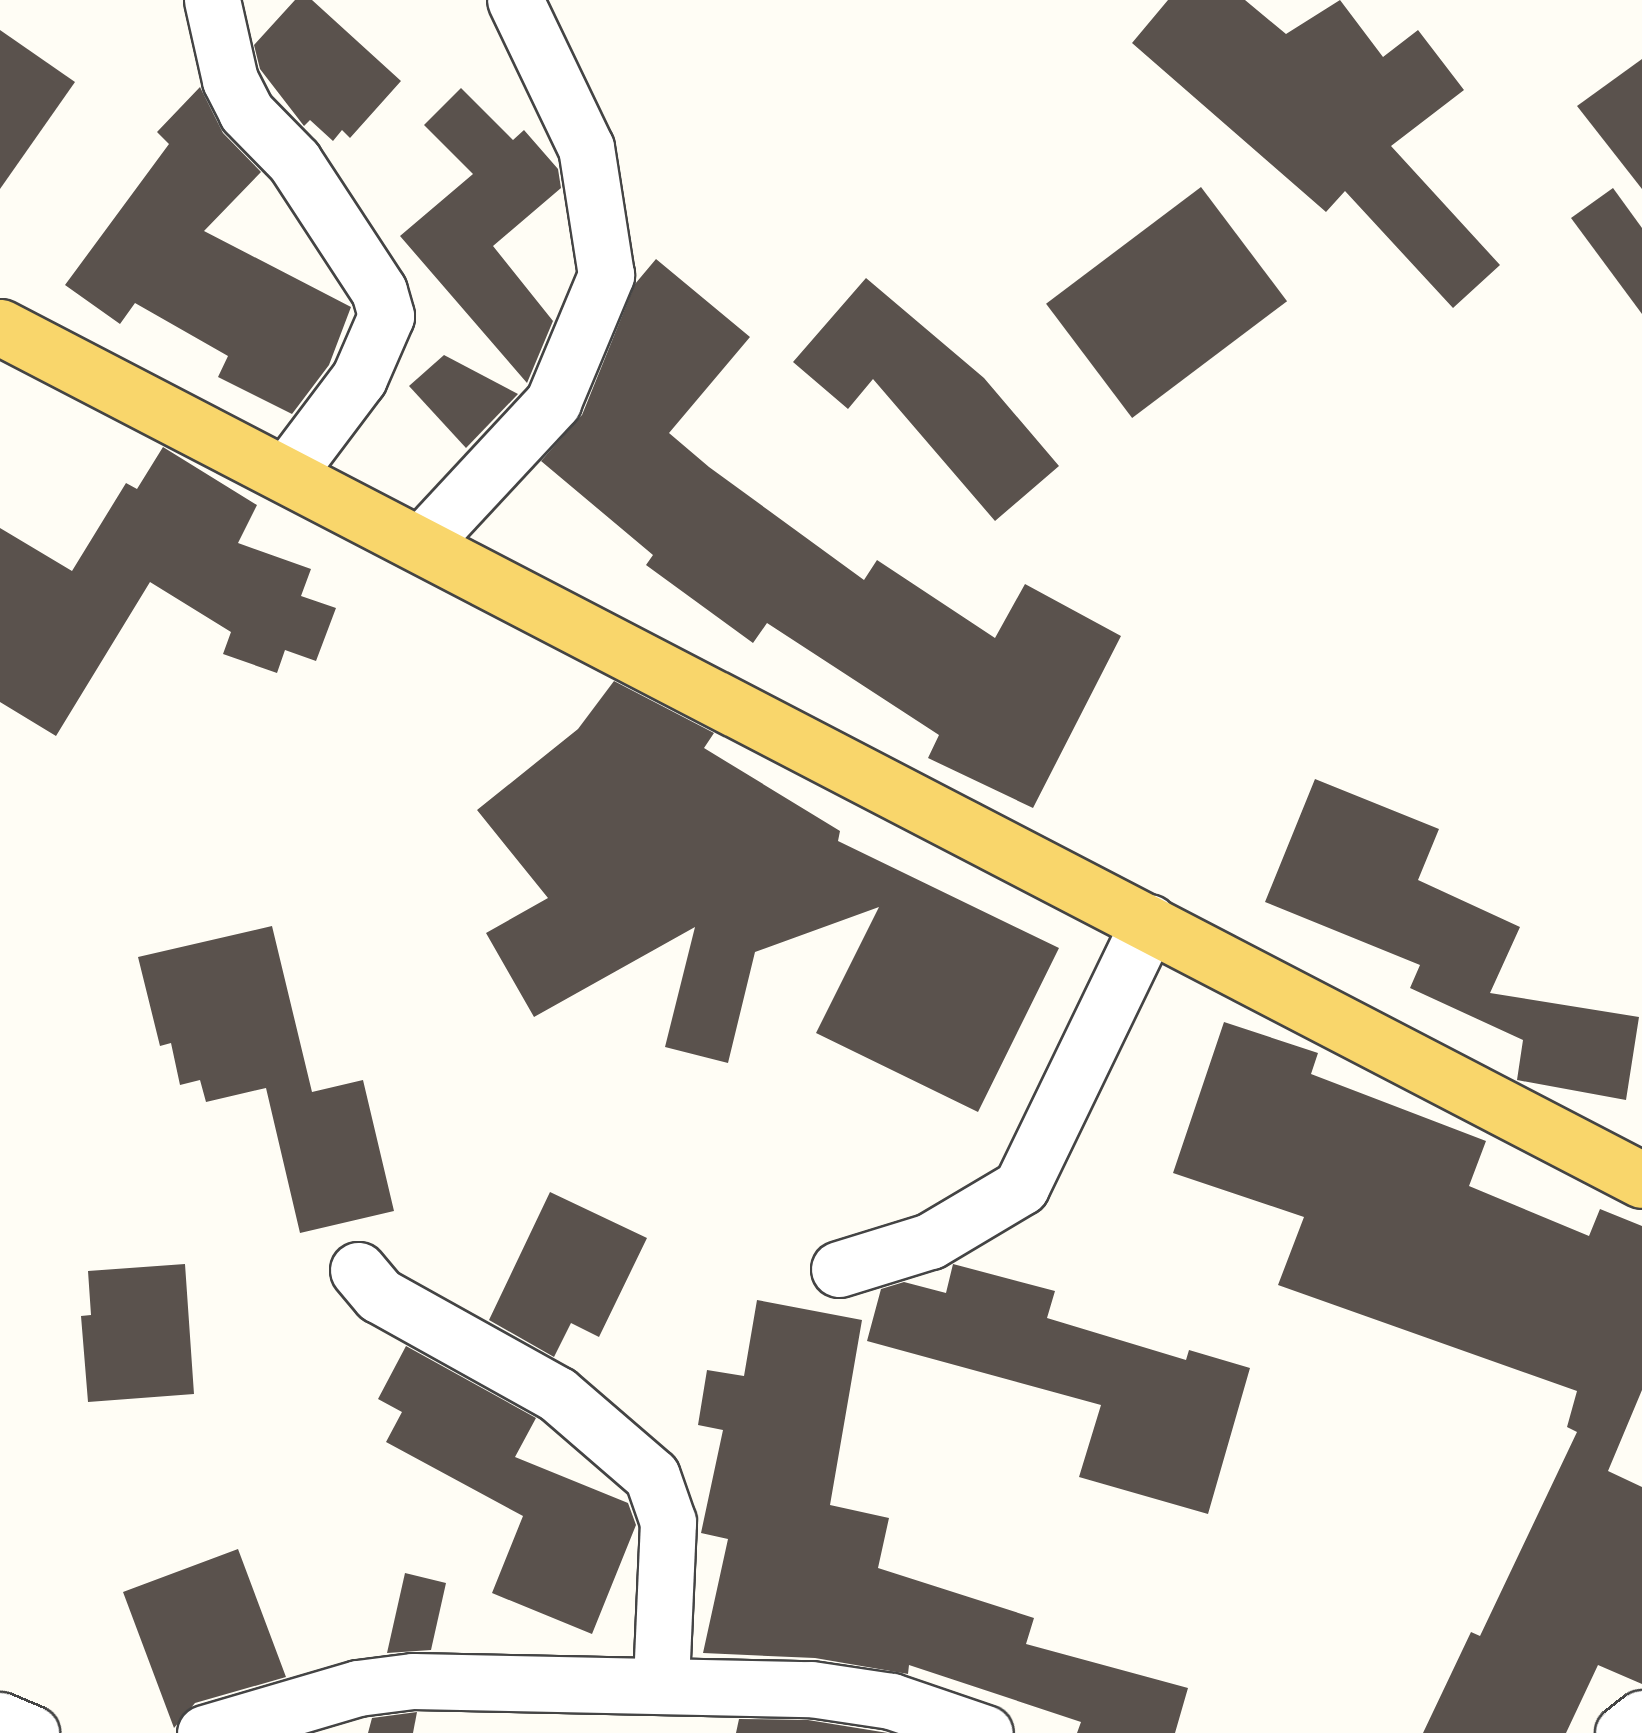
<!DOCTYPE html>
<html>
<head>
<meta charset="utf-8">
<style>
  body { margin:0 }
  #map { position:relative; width:1642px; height:1733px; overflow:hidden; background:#fffdf5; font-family:"Times New Roman",serif }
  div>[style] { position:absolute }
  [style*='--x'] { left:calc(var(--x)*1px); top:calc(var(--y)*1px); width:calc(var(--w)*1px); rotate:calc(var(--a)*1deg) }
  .building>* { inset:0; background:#5a524d; transform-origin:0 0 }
  .roads { filter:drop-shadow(2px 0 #444) drop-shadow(-2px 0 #444) drop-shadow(0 2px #444) drop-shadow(0 -2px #444) }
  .minor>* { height:55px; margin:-27.5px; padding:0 27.5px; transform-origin:27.5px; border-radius:27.5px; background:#fff }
  .major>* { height:55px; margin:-27.5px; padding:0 27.5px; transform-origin:27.5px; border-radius:27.5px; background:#f9d66b }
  span { translate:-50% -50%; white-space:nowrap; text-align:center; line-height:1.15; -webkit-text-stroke:10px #fff; paint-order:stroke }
</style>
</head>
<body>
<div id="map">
  <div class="building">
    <i style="clip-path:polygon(295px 0,312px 0,401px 81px,350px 138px,342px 130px,333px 141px,310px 120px,304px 126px,260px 69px,254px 45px)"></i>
    <i style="clip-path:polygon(1168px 0,1245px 0,1286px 34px,1340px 0,1383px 57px,1418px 30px,1464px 90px,1391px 146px,1500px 265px,1453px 308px,1345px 191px,1326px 212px,1132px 43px)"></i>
    <i style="clip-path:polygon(0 30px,75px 82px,0 189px)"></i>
    <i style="clip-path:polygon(1642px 59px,1642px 189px,1577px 106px)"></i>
    <i style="clip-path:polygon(200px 87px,223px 133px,261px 172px,204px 231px,351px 307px,329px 365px,292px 414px,218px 377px,228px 356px,135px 303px,120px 324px,65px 285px,169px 144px,157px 132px)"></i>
    <i style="clip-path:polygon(461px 88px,513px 140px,524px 130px,558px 169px,561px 188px,493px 246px,553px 321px,527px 383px,400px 236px,473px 174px,424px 125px)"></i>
    <i style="left:1201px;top:187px;width:143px;height:194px;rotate:53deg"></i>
    <i style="clip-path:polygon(1613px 188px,1642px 228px,1642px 314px,1571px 218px)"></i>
    <i style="clip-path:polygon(656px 259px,750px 337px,669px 433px,709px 467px,864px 580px,877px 560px,995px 638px,1025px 584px,1121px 636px,1033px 808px,928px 758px,939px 735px,767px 623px,753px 643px,646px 565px,653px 555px,541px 461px,582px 415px,635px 284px)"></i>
    <i style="clip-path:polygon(866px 278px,984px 378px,1059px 466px,995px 521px,873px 379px,848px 409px,793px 362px)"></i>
    <i style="clip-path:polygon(444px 355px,518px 394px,466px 448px,409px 386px)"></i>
    <i style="clip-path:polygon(163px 447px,257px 505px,238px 543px,311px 569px,301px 596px,336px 608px,316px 661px,285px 650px,277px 673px,223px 654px,231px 632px,150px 582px,56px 736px,0 702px,0 528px,72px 571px,126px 483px,137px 489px)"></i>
    <i style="clip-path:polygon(614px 681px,714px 733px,704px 748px,840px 831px,838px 841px,1059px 948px,978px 1112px,816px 1033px,879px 907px,755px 952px,728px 1063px,665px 1047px,695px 927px,534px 1017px,486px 933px,548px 898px,477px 810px,578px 729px)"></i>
    <i style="clip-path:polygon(1315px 779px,1439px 829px,1418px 880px,1520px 927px,1490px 993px,1639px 1017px,1626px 1100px,1517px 1080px,1523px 1040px,1410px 988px,1420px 965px,1265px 902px)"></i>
    <i style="clip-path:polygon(272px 926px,312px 1092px,363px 1080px,394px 1211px,300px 1233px,266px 1088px,206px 1102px,200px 1080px,180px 1085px,171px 1043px,160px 1046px,138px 957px)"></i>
    <i style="clip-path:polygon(1224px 1022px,1318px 1053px,1311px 1074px,1486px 1141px,1469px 1186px,1589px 1236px,1600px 1209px,1642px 1226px,1642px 1390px,1608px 1471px,1642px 1487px,1642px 1684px,1598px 1665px,1566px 1733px,1423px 1733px,1471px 1632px,1480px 1636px,1577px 1432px,1567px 1427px,1577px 1391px,1278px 1285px,1304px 1217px,1173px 1173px)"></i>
    <i style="clip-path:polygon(550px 1192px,647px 1238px,599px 1337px,571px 1323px,554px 1357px,489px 1320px)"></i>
    <i style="clip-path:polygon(185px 1264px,194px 1394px,88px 1402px,81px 1316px,91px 1315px,88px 1271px)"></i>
    <i style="clip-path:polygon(953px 1264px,1055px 1291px,1047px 1318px,1186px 1360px,1189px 1350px,1250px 1368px,1208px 1514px,1079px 1477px,1101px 1405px,867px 1341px,881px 1289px,904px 1282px,946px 1293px)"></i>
    <i style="clip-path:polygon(757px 1300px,862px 1320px,830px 1505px,889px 1518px,878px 1568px,1034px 1618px,1026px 1644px,1188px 1688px,1175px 1733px,1077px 1733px,1081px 1722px,909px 1665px,908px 1674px,815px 1658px,703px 1653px,728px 1539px,701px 1533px,723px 1430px,698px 1425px,707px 1370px,744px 1376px)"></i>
    <i style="clip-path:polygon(406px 1346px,536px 1418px,515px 1457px,628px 1503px,636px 1525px,592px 1634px,492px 1593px,523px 1516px,386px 1442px,402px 1412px,378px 1399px)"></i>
    <i style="clip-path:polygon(238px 1549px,286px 1677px,195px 1703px,174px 1728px,123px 1592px)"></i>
    <i style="clip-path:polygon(405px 1573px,446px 1583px,431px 1650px,387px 1653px)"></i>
    <i style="clip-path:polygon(417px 1712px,413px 1733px,368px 1733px,372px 1718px)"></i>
    <i style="clip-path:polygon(739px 1719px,808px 1720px,888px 1733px,736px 1733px)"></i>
  </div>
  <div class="roads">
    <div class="minor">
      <i style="--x:212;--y:0;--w:82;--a:77.3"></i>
      <i style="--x:230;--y:80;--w:36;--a:63"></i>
      <i style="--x:246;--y:112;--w:69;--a:45.6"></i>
      <i style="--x:294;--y:161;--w:155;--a:56.8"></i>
      <i style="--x:379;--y:291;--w:26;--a:74"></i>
      <i style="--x:386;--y:316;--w:68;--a:113.5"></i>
      <i style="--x:359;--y:378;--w:121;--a:127"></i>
      <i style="--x:424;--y:541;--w:190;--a:-47.1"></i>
      <i style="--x:553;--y:402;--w:138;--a:-67.3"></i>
      <i style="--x:606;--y:275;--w:129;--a:-98.9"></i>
      <i style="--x:586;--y:148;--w:164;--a:-115.6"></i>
      <i style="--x:839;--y:1269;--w:95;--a:-17.1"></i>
      <i style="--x:930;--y:1241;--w:106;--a:-30.7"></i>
      <i style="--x:1021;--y:1187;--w:294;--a:-64.2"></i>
      <i style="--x:358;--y:1270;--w:33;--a:50"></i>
      <i style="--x:379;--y:1295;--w:204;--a:29.1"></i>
      <i style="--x:557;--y:1394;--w:125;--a:40.8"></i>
      <i style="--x:652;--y:1476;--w:49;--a:70.8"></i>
      <i style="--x:668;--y:1522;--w:161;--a:92.5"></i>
      <i style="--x:0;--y:1720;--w:34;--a:23"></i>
      <i style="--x:205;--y:1733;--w:159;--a:-16.4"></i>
      <i style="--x:358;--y:1688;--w:55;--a:-7.3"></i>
      <i style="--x:413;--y:1681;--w:398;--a:1.2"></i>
      <i style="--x:811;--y:1689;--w:81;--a:8.5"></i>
      <i style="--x:891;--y:1701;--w:99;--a:18.8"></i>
      <i style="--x:1623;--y:1733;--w:24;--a:-38"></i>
    </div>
    <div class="major">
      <i style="--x:0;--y:327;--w:1850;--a:27.45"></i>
    </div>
  </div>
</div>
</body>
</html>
